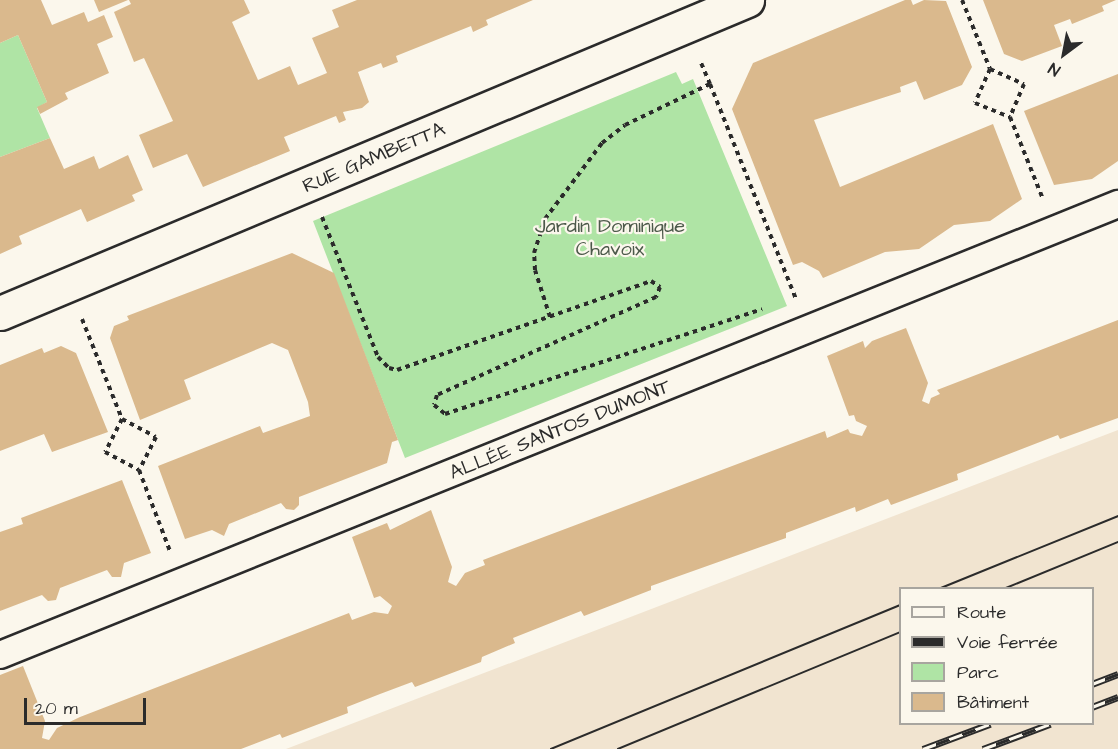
<!DOCTYPE html>
<html>
<head>
<meta charset="utf-8">
<style>
  body { margin:0 }
  #map { position:relative; width:1118px; height:749px; overflow:hidden; background:#fbf7ec; font-family:"Architects Daughter",sans-serif }
  div>[style] { position:absolute }
  [style*='--x'] { left:calc(var(--x)*1px); top:calc(var(--y)*1px); width:calc(var(--w)*1px); rotate:calc(var(--a)*1deg) }
  .built>* { inset:0; background:#f1e4d0 }
  .green>* { inset:0; background:#afe4a5 }
  .building>* { inset:0; background:#dab98d }
  .path>* { height:4px; margin-top:-2px; transform-origin:0; background:repeating-linear-gradient(90deg,#2b2b2b 0 4.5px,transparent 0 9px) }
  .roads { filter:drop-shadow(2px 0 #2b2b2b) drop-shadow(-2px 0 #2b2b2b) drop-shadow(0 2px #2b2b2b) drop-shadow(0 -2px #2b2b2b) }
  .pedestrian>* { height:26px; margin:-13px; padding:0 13px; transform-origin:13px; border-radius:13px; background:#fbf7ec }
  .minor>* { height:33px; margin:-16.5px; padding:0 16.5px; transform-origin:16.5px; border-radius:16.5px; background:#fbf7ec }
  .tram>* { height:1.5px; margin:-0.75px; padding:0 0.75px; transform-origin:0.75px; border-radius:0.75px; background:#2b2b2b }
  .rail>* { height:7px; margin-top:-3.5px; transform-origin:0; background:repeating-linear-gradient(90deg,#fbf7ec 0 14px,#2b2b2b 0 28px); box-sizing:border-box; border-block:2px solid #2b2b2b }
  span { translate:-50% -50%; white-space:nowrap; text-align:center; line-height:1.15; -webkit-text-stroke:4.5px #fbf7ec; paint-order:stroke }
  .street-label { font-size:20px; color:#2b2b2b }
  .park-label { font-size:20px; color:#4c594a }
  .legend { position:absolute; left:899px; top:587px; width:195px; height:138px; box-sizing:border-box; background:#fbf7ec; border:2px solid #a8a59f; margin:0; padding:8px 10px; list-style:none; font-size:18px; color:#2b2b2b }
  .legend li { display:flex; align-items:center; gap:12px; height:30px }
  .legend b { width:30px; border:2px solid #a8a59f }
  .north { position:absolute; left:1034px; top:24px; width:60px; height:60px; -webkit-text-stroke:4px #fbf7ec; paint-order:stroke; rotate:212deg; font-size:16px; font-weight:700; line-height:24px; text-align:center; color:#2b2b2b }
  .north::after { content:''; display:block; margin:auto; width:21px; height:27px; background:#2b2b2b; clip-path:polygon(50% 0,100% 100%,50% 72%,0 100%) }
  .scale { position:absolute; left:24px; top:698px; width:122px; height:27px; box-sizing:border-box; border:3px solid #2b2b2b; border-top:0; padding-left:8px; font-size:18px; line-height:21px; white-space:nowrap; color:#2b2b2b; -webkit-text-stroke:4px #fbf7ec; paint-order:stroke }
</style>
</head>
<body>
<div id="map">
  <div class="built">
    <i style="clip-path:polygon(evenodd,1118px 430px,1118px 749px,286px 749px,1118px 430px,900px 588px,1092px 588px,1092px 724px,900px 724px,900px 588px)"></i>
  </div>
  <div class="green">
    <i style="clip-path:polygon(18px 35px,47px 102px,37px 108px,50px 138px,0 157px,0 43px)"></i>
    <i style="clip-path:polygon(676px 72px,682px 84px,693px 79px,787px 306px,405px 458px,313px 221px)"></i>
  </div>
  <div class="building">
    <i style="clip-path:polygon(0 0,41px 0,52px 25px,84px 12px,88px 22px,104px 15px,113px 37px,97px 44px,109px 73px,65px 93px,68px 99px,40px 114px,37px 107px,47px 102px,18px 35px,0 43px)"></i>
    <i style="clip-path:polygon(94px 0,128px 0,99px 12px)"></i>
    <i style="clip-path:polygon(129px 0,244px 0,250px 13px,232px 22px,258px 80px,290px 66px,298px 85px,327px 73px,312px 38px,339px 27px,332px 10px,357px 0,533px 0,486px 20px,488px 25px,473px 32px,471px 26px,396px 56px,398px 62px,383px 68px,381px 63px,358px 72px,369px 102px,362px 108px,343px 112px,346px 120px,339px 123px,336px 116px,284px 137px,290px 151px,203px 187px,187px 154px,153px 168px,139px 135px,173px 121px,144px 58px,134px 62px,114px 12px,131px 4px)"></i>
    <i style="clip-path:polygon(905px 0,911px 0,913px 5px,924px 0,946px 1px,972px 67px,962px 85px,924px 100px,916px 81px,900px 87px,901px 92px,814px 120px,840px 187px,993px 124px,1022px 199px,990px 221px,954px 225px,919px 249px,885px 252px,823px 278px,819px 271px,802px 262px,793px 265px,732px 109px,753px 63px)"></i>
    <i style="clip-path:polygon(983px 0,1116px 0,1102px 6px,1104px 11px,1072px 24px,1070px 19px,1054px 25px,1062px 46px,1022px 61px,1004px 54px)"></i>
    <i style="clip-path:polygon(1118px 74px,1118px 161px,1092px 179px,1054px 185px,1024px 111px)"></i>
    <i style="clip-path:polygon(50px 138px,64px 169px,94px 156px,99px 169px,128px 155px,143px 190px,132px 195px,135px 201px,87px 222px,81px 209px,19px 236px,22px 244px,0 254px,0 157px)"></i>
    <i style="clip-path:polygon(292px 253px,334px 273px,398px 440px,392px 442px,387px 463px,299px 497px,299px 505px,294px 510px,286px 509px,281px 503px,229px 524px,224px 536px,212px 530px,185px 539px,158px 466px,260px 426px,263px 433px,310px 416px,308px 402px,288px 350px,272px 343px,184px 380px,191px 399px,140px 420px,110px 338px,114px 326px,129px 320px,127px 316px)"></i>
    <i style="clip-path:polygon(1118px 320px,1118px 418px,1060px 439px,1058px 435px,957px 474px,958px 480px,891px 505px,888px 499px,856px 512px,855px 507px,786px 533px,786px 538px,651px 586px,651px 590px,584px 616px,581px 611px,513px 638px,515px 643px,482px 657px,481px 662px,415px 687px,412px 682px,380px 694px,347px 707px,348px 713px,282px 738px,280px 734px,241px 749px,0 749px,0 675px,23px 666px,45px 721px,42px 738px,49px 740px,57px 728px,80px 717px,349px 613px,352px 620px,374px 612px,388px 614px,392px 606px,380px 596px,374px 598px,352px 537px,387px 523px,390px 530px,431px 510px,452px 567px,448px 582px,456px 586px,465px 573px,485px 565px,483px 560px,825px 431px,827px 438px,848px 429px,850px 433px,862px 436px,867px 426px,856px 421px,854px 415px,849px 416px,827px 356px,863px 341px,865px 348px,872px 341px,906px 328px,928px 383px,922px 401px,929px 404px,931px 398px,940px 394px,937px 390px)"></i>
    <i style="clip-path:polygon(61px 346px,76px 353px,108px 432px,52px 452px,44px 434px,0 451px,0 365px,42px 348px,44px 353px)"></i>
    <i style="clip-path:polygon(122px 480px,151px 553px,124px 563px,121px 577px,112px 577px,107px 570px,60px 588px,56px 600px,48px 601px,42px 595px,0 611px,0 532px,23px 524px,21px 518px)"></i>
  </div>
  <div class="path">
    <i style="--x:962;--y:0;--w:74;--a:67.9"></i>
    <i style="--x:990;--y:69;--w:37;--a:114"></i>
    <i style="--x:975;--y:103;--w:38;--a:22"></i>
    <i style="--x:1010;--y:117;--w:88;--a:68.1"></i>
    <i style="--x:990;--y:69;--w:37;--a:24"></i>
    <i style="--x:1024;--y:84;--w:36;--a:113"></i>
    <i style="--x:710;--y:84;--w:232;--a:68.2"></i>
    <i style="--x:322;--y:217;--w:151;--a:68.2"></i>
    <i style="--x:378;--y:357;--w:16;--a:45"></i>
    <i style="--x:389;--y:368;--w:8;--a:14"></i>
    <i style="--x:397;--y:370;--w:269;--a:-19.3"></i>
    <i style="--x:651;--y:281;--w:11;--a:34"></i>
    <i style="--x:660;--y:287;--w:11;--a:112"></i>
    <i style="--x:656;--y:297;--w:240;--a:155.9"></i>
    <i style="--x:437;--y:395;--w:10;--a:107"></i>
    <i style="--x:434;--y:405;--w:14;--a:39"></i>
    <i style="--x:445;--y:414;--w:334;--a:-18.3"></i>
    <i style="--x:550;--y:317;--w:49;--a:-107.7"></i>
    <i style="--x:535;--y:270;--w:17;--a:-93"></i>
    <i style="--x:534;--y:253;--w:36;--a:-72"></i>
    <i style="--x:545;--y:219;--w:95;--a:-53.1"></i>
    <i style="--x:602;--y:143;--w:29;--a:-38"></i>
    <i style="--x:625;--y:125;--w:94;--a:-25.8"></i>
    <i style="--x:710;--y:84;--w:26;--a:-113"></i>
    <i style="--x:82;--y:319;--w:108;--a:68.2"></i>
    <i style="--x:122;--y:419;--w:38;--a:28"></i>
    <i style="--x:156;--y:437;--w:37;--a:117"></i>
    <i style="--x:122;--y:419;--w:37;--a:117"></i>
    <i style="--x:105;--y:452;--w:38;--a:28"></i>
    <i style="--x:139;--y:470;--w:87;--a:69.1"></i>
  </div>
  <div class="roads">
    <div class="pedestrian">
      <i style="--x:0;--y:655;--w:1206;--a:-21.97"></i>
    </div>
    <div class="minor">
      <i style="--x:0;--y:313;--w:810;--a:-22.73"></i>
    </div>
  </div>
  <div class="tram">
    <i style="--x:941;--y:588;--w:191;--a:-22.1"></i>
    <i style="--x:1006;--y:588;--w:121;--a:-22.3"></i>
    <i style="--x:551;--y:749;--w:378;--a:-22.4"></i>
    <i style="--x:618;--y:749;--w:305;--a:-22.5"></i>
  </div>
  <div class="rail">
    <i style="--x:1092;--y:684;--w:28;--a:-21"></i>
    <i style="--x:1092;--y:707;--w:28;--a:-21"></i>
    <i style="--x:923;--y:749;--w:72;--a:-20.5"></i>
    <i style="--x:983;--y:749;--w:72;--a:-20.5"></i>
  </div>
  <div class="street-label">
    <span style="left:374px;top:158px;rotate:-23deg">RUE GAMBETTA</span>
    <span style="left:560px;top:430px;rotate:-22deg">ALLÉE SANTOS DUMONT</span>
  </div>
  <div class="park-label">
    <span style="left:610px;top:238px">Jardin Dominique<br>Chavoix</span>
  </div>
  <ul class="legend">
  <li><b style="height:8px;background:#fbf7ec"></b>Route</li>
  <li><b style="height:8px;background:#2b2b2b"></b>Voie ferrée</li>
  <li><b style="height:16px;background:#afe4a5"></b>Parc</li>
  <li><b style="height:16px;background:#dab98d"></b>Bâtiment</li>
  </ul>
  <div class="north">N</div>
  <div class="scale">20 m</div>
</div>
</body>
</html>
